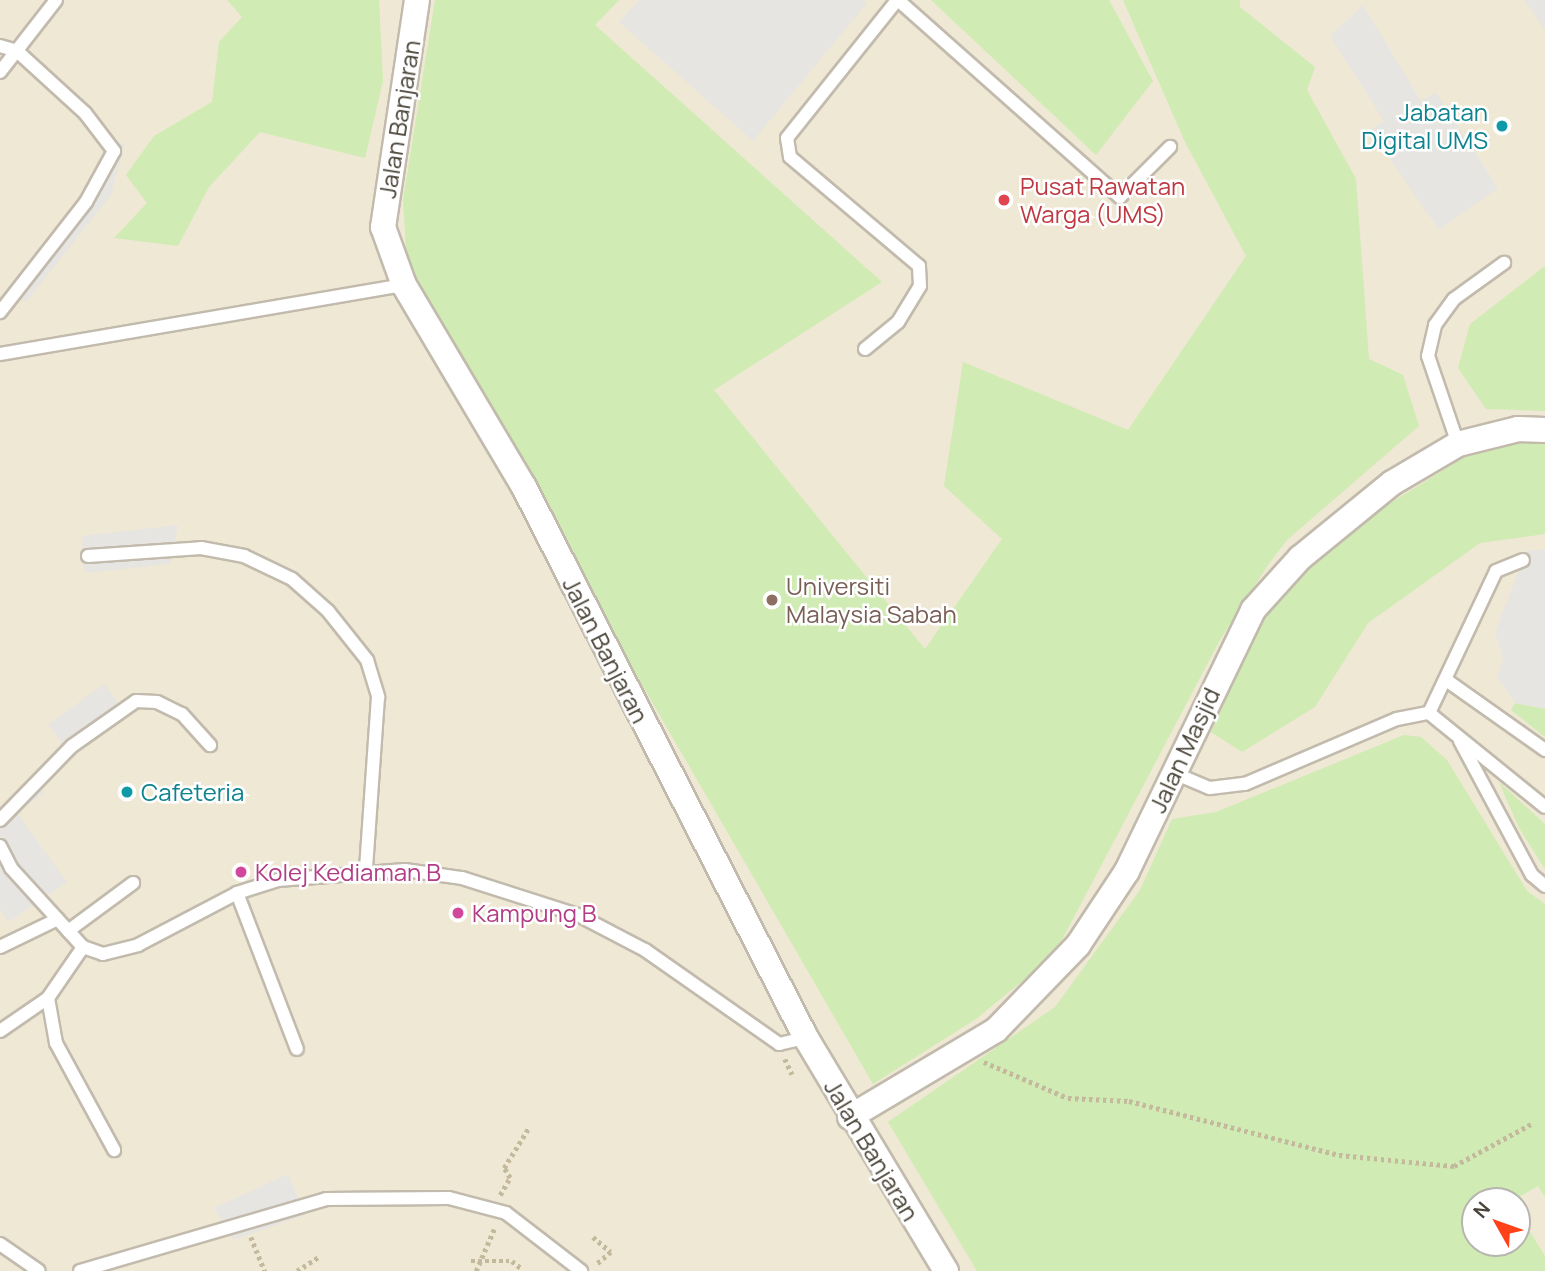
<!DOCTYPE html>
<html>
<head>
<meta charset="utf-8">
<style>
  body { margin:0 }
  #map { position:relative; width:1545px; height:1271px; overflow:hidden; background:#f6f3eb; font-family:Manrope,sans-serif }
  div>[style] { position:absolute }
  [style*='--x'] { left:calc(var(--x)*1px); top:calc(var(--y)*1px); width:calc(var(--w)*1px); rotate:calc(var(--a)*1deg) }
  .education>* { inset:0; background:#efe8d4 }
  .green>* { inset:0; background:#d0ebb3 }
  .parking>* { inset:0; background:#e7e5e2; transform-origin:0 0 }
  .path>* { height:4.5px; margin-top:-2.25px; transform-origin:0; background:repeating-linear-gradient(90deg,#c4b89d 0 3.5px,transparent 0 7px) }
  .roads { filter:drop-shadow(2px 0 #c2bbad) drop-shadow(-2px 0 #c2bbad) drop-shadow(0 2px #c2bbad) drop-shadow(0 -2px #c2bbad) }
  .lane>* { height:12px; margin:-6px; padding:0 6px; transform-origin:6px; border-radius:6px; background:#fff }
  .street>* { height:24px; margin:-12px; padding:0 12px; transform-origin:12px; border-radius:12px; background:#fff }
  .dots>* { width:19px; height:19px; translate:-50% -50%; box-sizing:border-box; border:4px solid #fff; border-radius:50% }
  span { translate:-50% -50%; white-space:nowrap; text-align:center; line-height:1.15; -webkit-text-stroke:5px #fff; paint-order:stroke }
  .culture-label { font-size:24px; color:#0d838f }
  .right { translate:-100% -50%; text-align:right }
  .left { translate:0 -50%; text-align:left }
  .street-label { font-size:24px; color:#4a4438 }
  .health-label { font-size:24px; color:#be3a42 }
  .education-label { font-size:24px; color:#785e54 }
  .hotel-label { font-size:24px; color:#b23c85 }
  .north { position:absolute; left:1461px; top:1187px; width:70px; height:70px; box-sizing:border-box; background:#fff; border:2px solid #b7b4af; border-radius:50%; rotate:310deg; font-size:19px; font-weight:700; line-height:28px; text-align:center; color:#4a4438 }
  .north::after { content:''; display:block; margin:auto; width:24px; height:32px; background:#ff4218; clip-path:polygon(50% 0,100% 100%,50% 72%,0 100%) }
</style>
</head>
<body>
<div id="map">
  <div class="education">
    <i style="clip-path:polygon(evenodd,0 0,1545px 0,1545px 1271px,0 1271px,0 0,1475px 1201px,1517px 1201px,1517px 1243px,1475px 1243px,1475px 1201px)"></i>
  </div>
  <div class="green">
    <i style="clip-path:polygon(227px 0,379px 0,383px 81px,365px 158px,260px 132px,209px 187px,178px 246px,114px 238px,147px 203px,126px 175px,154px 136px,212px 102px,219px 42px,242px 17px)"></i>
    <i style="clip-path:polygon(435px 0,619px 0,595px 25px,882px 282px,714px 390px,925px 649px,1002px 539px,944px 486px,963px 362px,1128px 430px,1246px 256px,1185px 142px,1123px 0,1240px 0,1240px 7px,1315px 67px,1307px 90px,1356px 179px,1369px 359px,1403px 375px,1419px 426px,1287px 540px,1268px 565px,1221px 638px,1054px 955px,976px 1019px,873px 1084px,408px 280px,403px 200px)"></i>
    <i style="clip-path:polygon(931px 0,1109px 0,1153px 81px,1096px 155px)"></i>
    <i style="clip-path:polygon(1545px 266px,1545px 411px,1486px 409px,1458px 368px,1470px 324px)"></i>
    <i style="clip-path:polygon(1534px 438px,1545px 439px,1545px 534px,1480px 543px,1368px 623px,1315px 707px,1242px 752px,1211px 732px,1262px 620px,1294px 580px,1389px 504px,1463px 458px)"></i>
    <i style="clip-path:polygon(1515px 703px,1545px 709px,1545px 737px,1511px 710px)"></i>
    <i style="clip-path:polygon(1404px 735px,1421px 737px,1447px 760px,1527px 891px,1545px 904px,1545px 1197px,1538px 1186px,1512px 1201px,1475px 1201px,1475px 1243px,1517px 1243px,1517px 1211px,1545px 1256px,1545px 1271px,977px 1271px,888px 1122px,1055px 1007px,1140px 890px,1172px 819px,1216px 812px)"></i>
    <i style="clip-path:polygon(1499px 782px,1545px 824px,1545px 869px,1519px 828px)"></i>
  </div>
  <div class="parking">
    <i style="clip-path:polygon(639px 0,864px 0,867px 3px,753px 141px,619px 22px)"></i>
    <i style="clip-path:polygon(1525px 0,1545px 0,1545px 30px)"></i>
    <i style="clip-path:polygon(1363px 5px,1421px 101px,1436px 92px,1498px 188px,1439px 230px,1370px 130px,1384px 121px,1330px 36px)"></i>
    <i style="clip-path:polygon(106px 139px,125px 144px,111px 195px,26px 302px,7px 294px,90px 200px)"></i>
    <i style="clip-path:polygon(178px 525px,170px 564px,85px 573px,81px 536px)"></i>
    <i style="clip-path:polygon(1545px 549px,1545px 709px,1515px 703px,1497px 677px,1503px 659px,1495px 632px,1526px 551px)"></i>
    <i style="left:104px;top:684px;width:24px;height:69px;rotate:54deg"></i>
    <i style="clip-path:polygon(40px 778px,44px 793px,17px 813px,67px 882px,9px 922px,0 909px,0 807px)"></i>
    <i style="clip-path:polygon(288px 1174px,305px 1215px,233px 1240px,214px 1208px)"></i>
  </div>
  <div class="path">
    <i style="--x:785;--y:1059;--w:17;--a:65"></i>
    <i style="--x:984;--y:1062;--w:91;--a:23.2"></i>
    <i style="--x:1068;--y:1098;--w:61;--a:2.8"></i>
    <i style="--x:1129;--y:1101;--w:217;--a:14.4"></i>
    <i style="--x:1339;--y:1155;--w:116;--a:5.5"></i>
    <i style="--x:1454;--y:1166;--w:88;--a:-28.6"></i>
    <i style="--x:500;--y:1195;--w:20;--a:-60"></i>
    <i style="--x:510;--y:1178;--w:12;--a:-121"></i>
    <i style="--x:504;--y:1168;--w:46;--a:-58.4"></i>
    <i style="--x:251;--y:1237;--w:37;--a:68"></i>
    <i style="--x:593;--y:1237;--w:23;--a:40"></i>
    <i style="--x:611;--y:1252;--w:20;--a:139"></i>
    <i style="--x:471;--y:1261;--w:41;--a:0"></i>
    <i style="--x:512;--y:1261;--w:11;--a:38"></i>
    <i style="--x:297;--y:1271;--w:27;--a:-33"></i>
    <i style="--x:476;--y:1271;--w:48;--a:-66.6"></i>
  </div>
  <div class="roads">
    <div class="lane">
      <i style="--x:898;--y:0;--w:297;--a:41.6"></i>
      <i style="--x:1120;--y:197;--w:71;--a:-45"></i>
      <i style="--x:0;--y:46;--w:18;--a:16"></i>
      <i style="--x:17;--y:51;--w:92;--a:42.4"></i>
      <i style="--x:85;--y:113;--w:48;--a:52.7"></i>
      <i style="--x:114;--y:151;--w:58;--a:118.8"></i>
      <i style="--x:86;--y:202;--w:140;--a:128"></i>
      <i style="--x:0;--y:72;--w:91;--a:-52.1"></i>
      <i style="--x:865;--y:349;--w:43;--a:-39.3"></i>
      <i style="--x:898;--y:322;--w:42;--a:-58.6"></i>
      <i style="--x:920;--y:286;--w:20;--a:-93"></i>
      <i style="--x:919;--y:266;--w:169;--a:-139.8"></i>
      <i style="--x:790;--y:157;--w:19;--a:-99"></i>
      <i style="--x:787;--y:138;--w:176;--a:-51.4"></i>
      <i style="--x:0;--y:354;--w:410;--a:-9.7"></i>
      <i style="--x:1458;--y:444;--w:93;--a:-108.8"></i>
      <i style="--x:1428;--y:356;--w:32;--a:-77"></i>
      <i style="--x:1435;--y:325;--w:32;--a:-54"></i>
      <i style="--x:1454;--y:299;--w:62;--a:-35.8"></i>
      <i style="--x:88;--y:556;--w:113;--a:-4"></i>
      <i style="--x:201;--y:548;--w:44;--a:10.5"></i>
      <i style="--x:244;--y:556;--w:53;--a:25.6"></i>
      <i style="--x:292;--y:579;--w:48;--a:41.6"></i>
      <i style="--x:328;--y:611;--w:63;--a:51.5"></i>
      <i style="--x:367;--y:660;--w:39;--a:73"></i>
      <i style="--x:378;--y:697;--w:173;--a:94"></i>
      <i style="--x:1449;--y:682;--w:118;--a:35.3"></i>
      <i style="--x:1429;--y:713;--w:157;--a:-64.7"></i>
      <i style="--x:1496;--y:571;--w:29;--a:-22"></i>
      <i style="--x:1460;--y:741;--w:152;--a:61.8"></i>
      <i style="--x:1532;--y:875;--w:17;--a:40"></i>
      <i style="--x:1174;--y:773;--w:39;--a:23"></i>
      <i style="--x:1210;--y:788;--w:35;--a:-7"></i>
      <i style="--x:1245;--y:784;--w:165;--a:-23.2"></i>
      <i style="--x:1397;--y:719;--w:33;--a:-11"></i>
      <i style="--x:1429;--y:713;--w:149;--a:39"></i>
      <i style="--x:0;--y:820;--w:103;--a:-45.8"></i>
      <i style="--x:72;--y:746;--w:78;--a:-35.1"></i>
      <i style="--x:136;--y:701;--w:21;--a:3"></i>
      <i style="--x:157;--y:702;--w:28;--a:26"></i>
      <i style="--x:182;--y:714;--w:42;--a:47.9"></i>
      <i style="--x:0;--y:846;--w:25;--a:63"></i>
      <i style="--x:11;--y:868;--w:107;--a:47.7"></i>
      <i style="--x:83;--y:947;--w:21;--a:19"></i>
      <i style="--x:103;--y:954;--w:36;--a:-14"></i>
      <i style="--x:138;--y:945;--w:112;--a:-27.7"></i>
      <i style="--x:237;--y:893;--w:43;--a:-17.6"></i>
      <i style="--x:278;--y:880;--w:127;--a:-4.5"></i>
      <i style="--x:405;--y:870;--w:58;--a:8"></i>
      <i style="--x:462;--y:878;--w:122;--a:17.7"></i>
      <i style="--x:578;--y:915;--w:76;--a:27.6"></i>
      <i style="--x:645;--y:950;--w:164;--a:35"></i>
      <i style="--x:779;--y:1044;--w:28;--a:-13"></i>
      <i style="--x:237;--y:893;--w:167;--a:69"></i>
      <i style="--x:68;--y:931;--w:81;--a:-36.4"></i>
      <i style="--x:0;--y:947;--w:64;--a:-25.8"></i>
      <i style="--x:48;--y:998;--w:46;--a:79.9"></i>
      <i style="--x:56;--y:1043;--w:122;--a:61.5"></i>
      <i style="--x:0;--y:1031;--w:58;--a:-34.5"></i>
      <i style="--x:48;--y:998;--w:62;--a:-55.5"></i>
      <i style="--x:0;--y:1244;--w:47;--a:34.7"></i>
      <i style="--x:80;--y:1271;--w:256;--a:-16.3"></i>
      <i style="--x:326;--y:1199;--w:123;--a:-0.5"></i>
      <i style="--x:449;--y:1198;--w:59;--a:14.7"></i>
      <i style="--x:506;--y:1213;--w:95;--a:37.7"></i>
    </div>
    <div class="street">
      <i style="--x:417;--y:0;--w:230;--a:98.5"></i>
      <i style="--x:383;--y:227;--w:62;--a:70.1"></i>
      <i style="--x:404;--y:285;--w:235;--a:59.3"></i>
      <i style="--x:524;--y:487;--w:619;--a:62.9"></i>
      <i style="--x:806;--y:1038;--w:272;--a:59"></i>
      <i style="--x:850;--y:1117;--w:170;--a:-30.8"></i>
      <i style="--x:996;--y:1030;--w:118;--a:-46"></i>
      <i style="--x:1078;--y:945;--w:89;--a:-56.5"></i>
      <i style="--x:1127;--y:871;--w:290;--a:-64.2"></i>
      <i style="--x:1253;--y:610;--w:70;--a:-47.9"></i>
      <i style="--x:1300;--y:558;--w:119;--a:-39.2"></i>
      <i style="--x:1392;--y:483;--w:77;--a:-30.6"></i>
      <i style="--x:1458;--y:444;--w:62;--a:-14"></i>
      <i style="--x:1518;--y:429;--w:27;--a:2"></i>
    </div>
  </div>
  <div class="dots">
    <i style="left:1502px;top:126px;background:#0f9aa8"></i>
    <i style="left:1004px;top:200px;background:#e0444e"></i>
    <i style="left:772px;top:600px;background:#8d6e63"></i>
    <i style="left:127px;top:792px;background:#0f9aa8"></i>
    <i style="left:241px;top:872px;background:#d1479c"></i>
    <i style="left:458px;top:913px;background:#d1479c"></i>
  </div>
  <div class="culture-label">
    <span class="right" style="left:1488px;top:126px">Jabatan<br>Digital UMS</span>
    <span class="left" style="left:141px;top:792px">Cafeteria</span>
  </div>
  <div class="street-label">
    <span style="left:399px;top:119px;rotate:-81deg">Jalan Banjaran</span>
    <span style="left:606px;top:650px;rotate:63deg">Jalan Banjaran</span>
    <span style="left:1184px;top:750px;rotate:-65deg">Jalan Masjid</span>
    <span style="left:872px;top:1150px;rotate:59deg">Jalan Banjaran</span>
  </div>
  <div class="health-label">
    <span class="left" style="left:1020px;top:200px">Pusat Rawatan<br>Warga (UMS)</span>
  </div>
  <div class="education-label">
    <span class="left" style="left:786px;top:600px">Universiti<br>Malaysia Sabah</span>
  </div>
  <div class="hotel-label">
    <span class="left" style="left:255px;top:872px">Kolej Kediaman B</span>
    <span class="left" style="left:472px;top:913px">Kampung B</span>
  </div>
  <div class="north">N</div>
</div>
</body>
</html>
